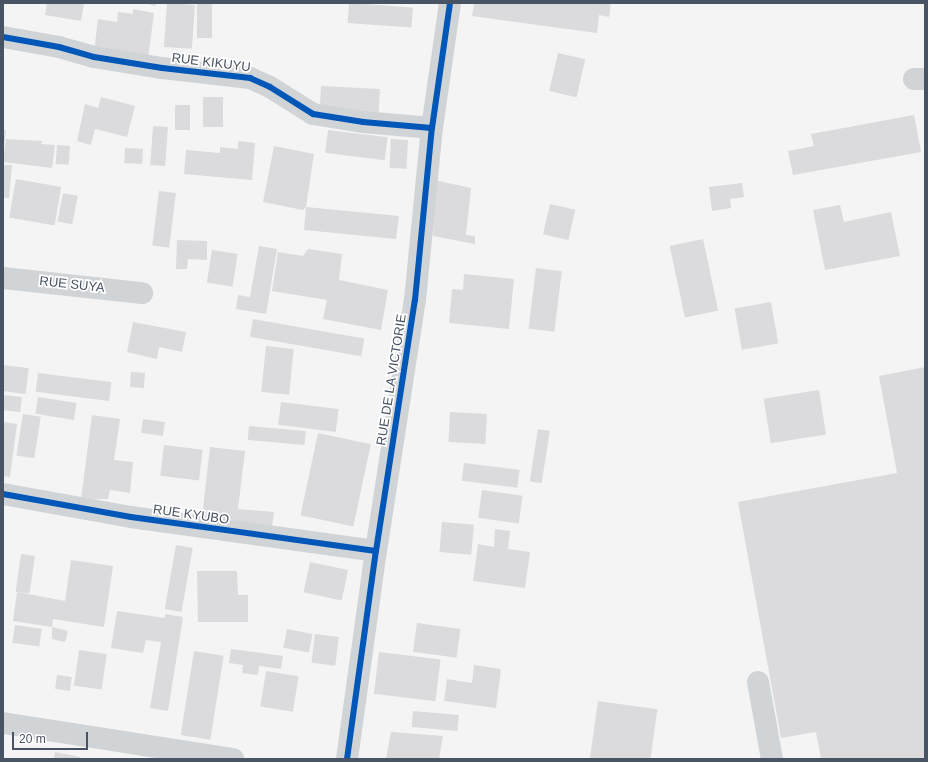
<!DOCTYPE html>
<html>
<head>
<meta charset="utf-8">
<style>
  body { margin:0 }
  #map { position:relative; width:928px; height:762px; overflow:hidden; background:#f4f4f4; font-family:Helvetica,sans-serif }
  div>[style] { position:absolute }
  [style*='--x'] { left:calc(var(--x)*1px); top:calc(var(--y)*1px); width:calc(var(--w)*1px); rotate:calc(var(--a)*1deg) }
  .building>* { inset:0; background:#dbdbde; transform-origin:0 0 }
  .minor>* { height:22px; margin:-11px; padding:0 11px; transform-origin:11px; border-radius:11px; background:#d1d4d7 }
  .cycleway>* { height:6px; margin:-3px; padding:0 3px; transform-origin:3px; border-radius:3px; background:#0057b8 }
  span { translate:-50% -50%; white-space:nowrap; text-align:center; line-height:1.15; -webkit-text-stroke:3.5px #fff; paint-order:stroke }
  .street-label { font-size:13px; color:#485363 }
  .frame { position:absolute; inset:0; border:4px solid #485363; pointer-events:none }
  .scale { position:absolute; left:12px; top:732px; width:76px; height:18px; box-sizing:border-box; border:2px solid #485363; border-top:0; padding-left:5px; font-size:12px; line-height:14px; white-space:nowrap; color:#485363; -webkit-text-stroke:3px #fff; paint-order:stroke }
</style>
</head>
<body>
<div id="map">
  <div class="building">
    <i style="clip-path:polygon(47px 3px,84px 3px,81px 21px,45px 15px)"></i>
    <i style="clip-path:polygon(144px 3px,156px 3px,155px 6px)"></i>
    <i style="left:167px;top:3px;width:28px;height:44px;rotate:4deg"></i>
    <i style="left:197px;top:3px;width:15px;height:35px"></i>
    <i style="left:349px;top:3px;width:64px;height:20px;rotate:4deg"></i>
    <i style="clip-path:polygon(474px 3px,611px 3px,609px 17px,599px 15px,597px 33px,472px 16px)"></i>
    <i style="clip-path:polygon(133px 9px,154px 13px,148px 59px,94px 52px,98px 19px,117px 22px,118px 12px,133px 14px)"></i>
    <i style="left:558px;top:53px;width:28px;height:39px;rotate:13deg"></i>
    <i style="left:321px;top:86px;width:59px;height:26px;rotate:3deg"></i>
    <i style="clip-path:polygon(101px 97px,135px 106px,127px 137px,95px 129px,91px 145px,77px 141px,85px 104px,98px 108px)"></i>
    <i style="left:203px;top:97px;width:20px;height:30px"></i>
    <i style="left:175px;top:105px;width:15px;height:25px"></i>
    <i style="clip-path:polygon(914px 115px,921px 152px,793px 175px,788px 151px,814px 146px,811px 134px)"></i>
    <i style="left:153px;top:126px;width:15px;height:39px;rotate:4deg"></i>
    <i style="clip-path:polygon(3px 130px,6px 130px,4px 147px,3px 147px)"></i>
    <i style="left:328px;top:130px;width:60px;height:23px;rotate:7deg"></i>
    <i style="clip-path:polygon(6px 139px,42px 141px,41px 144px,55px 145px,52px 168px,3px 162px)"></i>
    <i style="left:391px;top:139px;width:17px;height:29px;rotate:3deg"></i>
    <i style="clip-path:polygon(238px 141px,255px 143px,252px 180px,184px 174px,186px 150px,220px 153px,220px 147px,238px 149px)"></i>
    <i style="left:57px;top:145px;width:13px;height:19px;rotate:4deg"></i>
    <i style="clip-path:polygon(274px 146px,314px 154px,306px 207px,399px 216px,396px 239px,304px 230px,306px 207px,303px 210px,263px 202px)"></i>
    <i style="left:125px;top:148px;width:18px;height:15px;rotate:3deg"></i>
    <i style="clip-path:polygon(3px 165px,12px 165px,9px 198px,3px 198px)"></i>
    <i style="left:16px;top:179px;width:46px;height:39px;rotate:10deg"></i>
    <i style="clip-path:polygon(434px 180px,471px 188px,466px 235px,475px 236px,475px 244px,433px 236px)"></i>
    <i style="clip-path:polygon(742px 183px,744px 197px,730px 199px,731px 208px,712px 211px,709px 187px)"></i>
    <i style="left:159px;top:191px;width:17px;height:55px;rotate:7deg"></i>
    <i style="left:63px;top:193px;width:15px;height:29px;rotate:11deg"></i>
    <i style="left:550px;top:204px;width:26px;height:31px;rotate:13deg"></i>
    <i style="clip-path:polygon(840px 205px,844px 222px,891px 212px,900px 256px,825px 270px,813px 210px)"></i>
    <i style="left:703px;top:239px;width:73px;height:34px;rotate:78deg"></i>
    <i style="clip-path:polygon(177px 240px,207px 241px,207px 260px,188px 259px,187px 269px,176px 269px)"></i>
    <i style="clip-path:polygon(259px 246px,277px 249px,266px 314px,236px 309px,238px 295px,250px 297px)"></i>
    <i style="clip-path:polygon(308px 249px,342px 254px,339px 280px,388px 290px,381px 330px,323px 319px,327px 300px,272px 291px,278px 252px,303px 256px)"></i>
    <i style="left:212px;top:250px;width:26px;height:33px;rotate:9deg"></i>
    <i style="left:536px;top:268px;width:26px;height:61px;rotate:7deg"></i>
    <i style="clip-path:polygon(464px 274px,514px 279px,509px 329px,449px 323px,452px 289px,463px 290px)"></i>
    <i style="left:771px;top:302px;width:42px;height:37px;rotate:80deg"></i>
    <i style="left:253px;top:319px;width:113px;height:18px;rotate:10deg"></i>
    <i style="clip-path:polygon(133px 322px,186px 332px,182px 352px,159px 347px,157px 359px,127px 352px)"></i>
    <i style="left:266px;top:346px;width:28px;height:46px;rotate:6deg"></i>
    <i style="left:3px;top:365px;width:26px;height:26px;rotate:7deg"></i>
    <i style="clip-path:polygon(925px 367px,925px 759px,821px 759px,816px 732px,781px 738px,738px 502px,897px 473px,879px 376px)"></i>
    <i style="left:131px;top:372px;width:14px;height:15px;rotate:4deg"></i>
    <i style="left:38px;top:373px;width:74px;height:19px;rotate:7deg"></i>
    <i style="left:819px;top:390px;width:45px;height:56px;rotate:81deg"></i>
    <i style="left:3px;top:395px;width:19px;height:15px;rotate:6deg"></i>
    <i style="left:38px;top:397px;width:39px;height:17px;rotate:9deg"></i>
    <i style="left:281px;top:402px;width:58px;height:23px;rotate:7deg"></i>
    <i style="left:450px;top:412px;width:37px;height:30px;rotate:3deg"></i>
    <i style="left:23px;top:414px;width:18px;height:42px;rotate:9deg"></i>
    <i style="clip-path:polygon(92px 415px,120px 419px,114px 460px,133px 462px,130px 493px,110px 490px,108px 499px,81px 499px)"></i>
    <i style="left:143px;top:419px;width:22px;height:14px;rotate:8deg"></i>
    <i style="clip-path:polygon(3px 422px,17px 424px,10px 477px,3px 476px)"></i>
    <i style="left:249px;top:426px;width:57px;height:14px;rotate:5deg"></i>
    <i style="left:538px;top:429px;width:12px;height:53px;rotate:9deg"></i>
    <i style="left:318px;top:433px;width:54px;height:84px;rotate:12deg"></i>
    <i style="left:164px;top:445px;width:39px;height:31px;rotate:7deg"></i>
    <i style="clip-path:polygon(210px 447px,245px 451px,238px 509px,274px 512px,272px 527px,202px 518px)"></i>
    <i style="left:464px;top:463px;width:56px;height:18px;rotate:7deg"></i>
    <i style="left:482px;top:490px;width:41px;height:28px;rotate:8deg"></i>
    <i style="left:442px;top:522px;width:32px;height:30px;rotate:5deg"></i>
    <i style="clip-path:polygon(495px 529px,510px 531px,508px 549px,530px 552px,525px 588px,473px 581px,478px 544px,494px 547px)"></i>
    <i style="left:176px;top:545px;width:17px;height:65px;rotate:10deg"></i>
    <i style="left:21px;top:554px;width:14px;height:38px;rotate:8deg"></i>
    <i style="clip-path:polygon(71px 560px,113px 566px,104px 627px,53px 619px,52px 627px,13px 621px,17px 592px,65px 601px)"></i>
    <i style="left:310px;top:562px;width:39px;height:31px;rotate:12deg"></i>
    <i style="clip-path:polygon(197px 571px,237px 571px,238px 595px,248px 595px,248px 622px,198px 622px)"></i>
    <i style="clip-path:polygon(117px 611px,165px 618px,165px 614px,183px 617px,168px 711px,150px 708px,161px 642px,146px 640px,143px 653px,111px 648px)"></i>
    <i style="left:417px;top:623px;width:44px;height:29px;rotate:8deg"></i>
    <i style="left:15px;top:625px;width:27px;height:18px;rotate:8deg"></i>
    <i style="clip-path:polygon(52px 627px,68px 631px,65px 642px,52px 639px)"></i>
    <i style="left:287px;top:629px;width:26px;height:19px;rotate:11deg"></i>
    <i style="left:315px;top:634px;width:24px;height:29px;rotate:7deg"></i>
    <i style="clip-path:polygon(231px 649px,283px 656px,281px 669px,259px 666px,258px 675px,242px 673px,243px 665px,229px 663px)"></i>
    <i style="left:79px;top:650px;width:28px;height:36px;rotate:8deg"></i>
    <i style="left:194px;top:651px;width:30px;height:85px;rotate:9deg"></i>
    <i style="left:379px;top:652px;width:62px;height:42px;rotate:7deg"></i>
    <i style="clip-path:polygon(474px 665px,501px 669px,496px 708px,444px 701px,447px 679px,472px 683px)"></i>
    <i style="left:266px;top:671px;width:33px;height:36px;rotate:9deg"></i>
    <i style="left:57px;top:675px;width:15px;height:14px;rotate:8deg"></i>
    <i style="left:598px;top:701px;width:60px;height:58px;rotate:8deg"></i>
    <i style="left:413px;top:711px;width:46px;height:16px;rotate:5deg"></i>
    <i style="clip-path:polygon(391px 732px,443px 736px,439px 759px,386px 759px)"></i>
    <i style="clip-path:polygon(55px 752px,80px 757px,80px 759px,54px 759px)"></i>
  </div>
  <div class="minor">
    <i style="--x:3;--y:37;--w:57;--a:10.1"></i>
    <i style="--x:59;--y:47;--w:36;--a:16"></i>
    <i style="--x:94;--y:57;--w:69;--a:9.2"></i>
    <i style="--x:162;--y:68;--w:89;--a:6.5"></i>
    <i style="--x:250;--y:78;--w:22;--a:24"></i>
    <i style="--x:270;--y:87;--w:51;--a:32.1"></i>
    <i style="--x:313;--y:114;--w:51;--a:9.1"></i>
    <i style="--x:363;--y:122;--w:69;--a:5"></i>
    <i style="--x:914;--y:79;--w:11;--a:0"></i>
    <i style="--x:3;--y:278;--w:140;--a:6.2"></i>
    <i style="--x:3;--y:494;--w:130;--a:10.2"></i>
    <i style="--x:131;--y:517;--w:247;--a:7.9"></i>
    <i style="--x:758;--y:682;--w:78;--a:79.7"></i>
    <i style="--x:3;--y:723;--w:233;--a:8.9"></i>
    <i style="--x:347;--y:759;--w:210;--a:-82.1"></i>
    <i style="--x:376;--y:551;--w:254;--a:-81.2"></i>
    <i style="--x:415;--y:300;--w:173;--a:-84.4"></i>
    <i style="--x:432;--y:128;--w:126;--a:-81.8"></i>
  </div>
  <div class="cycleway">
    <i style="--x:3;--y:37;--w:57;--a:10.1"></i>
    <i style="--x:59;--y:47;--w:36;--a:16"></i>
    <i style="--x:94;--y:57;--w:69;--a:9.2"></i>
    <i style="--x:162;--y:68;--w:89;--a:6.5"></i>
    <i style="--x:250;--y:78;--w:22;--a:24"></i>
    <i style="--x:270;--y:87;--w:51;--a:32.1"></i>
    <i style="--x:313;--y:114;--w:51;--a:9.1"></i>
    <i style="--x:363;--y:122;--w:69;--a:5"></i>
    <i style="--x:3;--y:494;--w:130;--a:10.2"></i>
    <i style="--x:131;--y:517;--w:247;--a:7.9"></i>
    <i style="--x:347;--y:759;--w:210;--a:-82.1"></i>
    <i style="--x:376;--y:551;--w:254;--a:-81.2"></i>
    <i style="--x:415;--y:300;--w:173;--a:-84.4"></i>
    <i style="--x:432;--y:128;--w:126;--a:-81.8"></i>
  </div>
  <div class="street-label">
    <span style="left:211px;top:63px;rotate:7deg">RUE KIKUYU</span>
    <span style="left:72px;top:285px;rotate:6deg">RUE SUYA</span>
    <span style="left:392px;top:380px;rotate:-81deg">RUE DE LA VICTORIE</span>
    <span style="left:191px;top:515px;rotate:8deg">RUE KYUBO</span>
  </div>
  <div class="frame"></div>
  <div class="scale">20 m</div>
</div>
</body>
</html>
